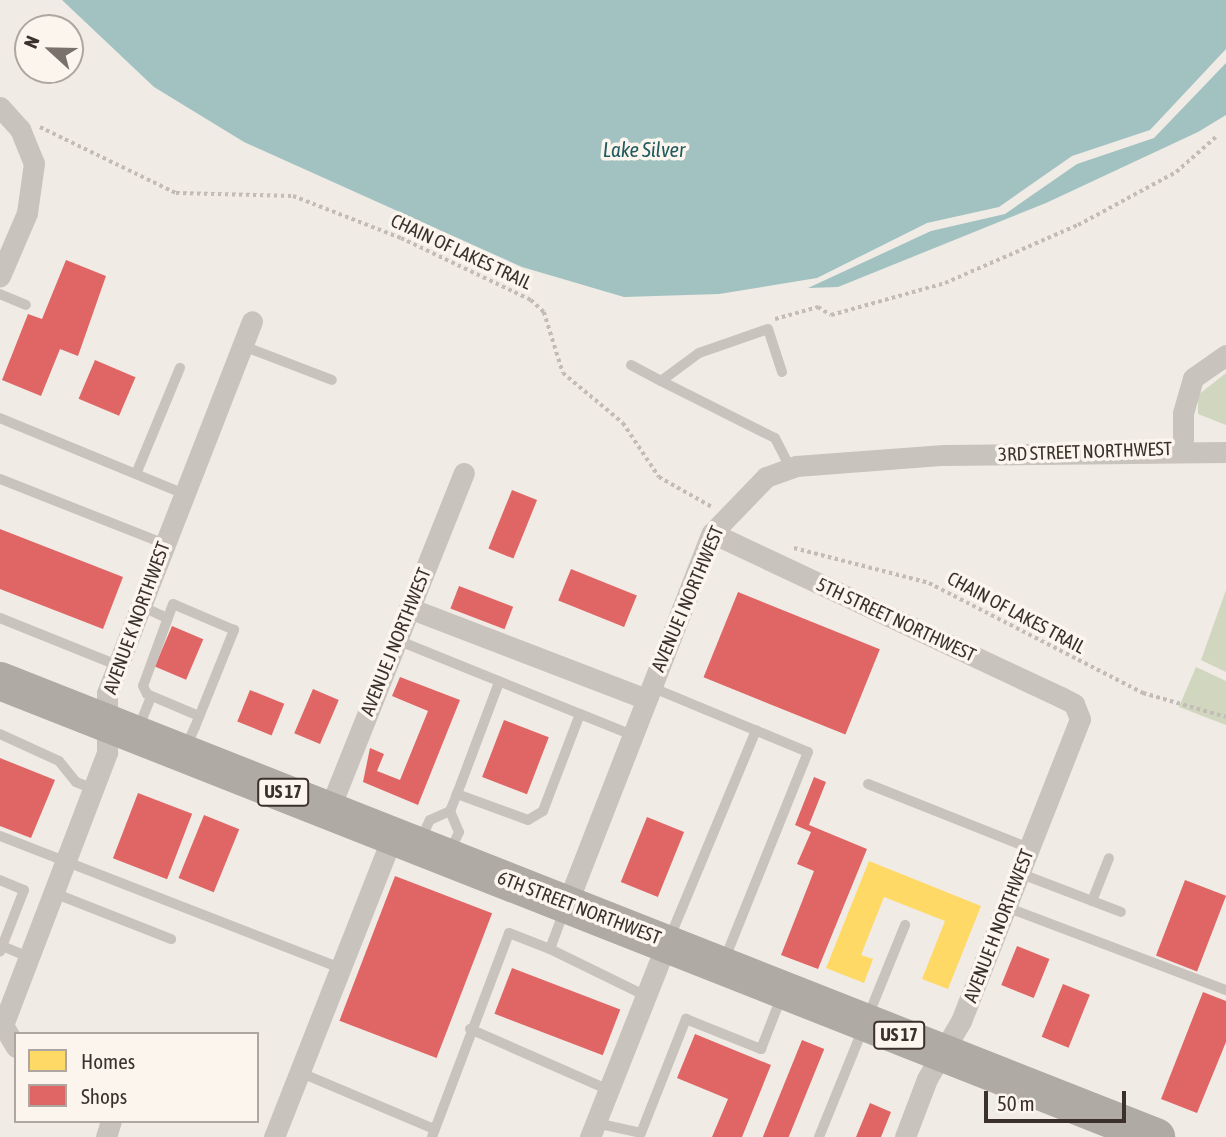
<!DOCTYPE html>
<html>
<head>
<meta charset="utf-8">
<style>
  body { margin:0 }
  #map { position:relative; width:1226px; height:1137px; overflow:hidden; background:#f0ebe5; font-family:"Asap Condensed",sans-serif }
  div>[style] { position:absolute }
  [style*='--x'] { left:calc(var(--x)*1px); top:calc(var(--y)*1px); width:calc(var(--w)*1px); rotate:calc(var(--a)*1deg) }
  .green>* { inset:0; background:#d1d6bf }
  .water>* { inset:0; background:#a1c2c1 }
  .homes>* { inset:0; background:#ffd966 }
  .shops>* { inset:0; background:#e06666; transform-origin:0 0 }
  .path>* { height:3.5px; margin-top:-1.75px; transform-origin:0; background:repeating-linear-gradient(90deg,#c2bbb6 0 3.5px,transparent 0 7px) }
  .lane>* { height:10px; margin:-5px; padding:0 5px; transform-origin:5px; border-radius:5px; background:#c9c3be }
  .street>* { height:21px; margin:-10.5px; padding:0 10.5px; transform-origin:10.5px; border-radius:10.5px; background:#c9c3be }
  .highway>* { height:38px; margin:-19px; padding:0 19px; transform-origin:19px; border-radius:19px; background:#afaaa4 }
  span { translate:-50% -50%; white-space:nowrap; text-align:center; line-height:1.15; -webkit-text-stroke:7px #fbf5ee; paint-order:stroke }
  .shield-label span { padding:2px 5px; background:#fbf5ee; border:2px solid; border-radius:5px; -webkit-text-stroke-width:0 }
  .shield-label { font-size:18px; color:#3b302b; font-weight:700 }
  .street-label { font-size:19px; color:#3b302b }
  .water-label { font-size:21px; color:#1f5a5e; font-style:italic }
  .legend { position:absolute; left:14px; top:1032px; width:245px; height:91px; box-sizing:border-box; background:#fbf5ee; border:2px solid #aea6a0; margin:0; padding:9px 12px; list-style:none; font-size:21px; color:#3b302b }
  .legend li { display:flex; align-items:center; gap:14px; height:35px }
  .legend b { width:35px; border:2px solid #aea6a0 }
  .north { position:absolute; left:14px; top:14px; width:70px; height:70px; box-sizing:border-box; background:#fbf5ee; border:2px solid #aea6a0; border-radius:50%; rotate:292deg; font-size:19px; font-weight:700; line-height:28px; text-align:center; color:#3b302b }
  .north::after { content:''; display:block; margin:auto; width:24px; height:32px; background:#7a716c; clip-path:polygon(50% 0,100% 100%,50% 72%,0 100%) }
  .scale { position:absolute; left:984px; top:1091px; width:142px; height:32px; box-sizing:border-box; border:4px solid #3b302b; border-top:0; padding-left:9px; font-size:21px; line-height:24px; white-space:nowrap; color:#3b302b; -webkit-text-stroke:5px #fbf5ee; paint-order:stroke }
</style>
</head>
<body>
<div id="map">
  <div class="green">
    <i style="clip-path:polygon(1226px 373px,1226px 425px,1198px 414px,1198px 395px)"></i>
    <i style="clip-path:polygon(1226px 590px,1226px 672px,1201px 660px)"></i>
    <i style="clip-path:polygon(1196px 667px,1226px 681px,1226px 725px,1179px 707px)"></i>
  </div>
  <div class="water">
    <i style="clip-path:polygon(62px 0,1226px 0,1226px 49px,1150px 130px,1072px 156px,999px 207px,927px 223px,817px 278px,719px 294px,624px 297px,522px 267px,244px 142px,154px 87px)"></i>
    <i style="clip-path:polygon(1226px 63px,1226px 115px,1198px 132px,1046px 203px,838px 287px,808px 288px,931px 231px,1005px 214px,1077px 164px,1154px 138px)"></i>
  </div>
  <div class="homes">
    <i style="clip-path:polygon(869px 861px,981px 906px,948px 989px,922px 979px,945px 921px,884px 897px,861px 955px,873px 959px,864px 983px,826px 968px)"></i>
  </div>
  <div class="shops">
    <i style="clip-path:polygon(66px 260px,106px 276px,78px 356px,60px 349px,41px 396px,2px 380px,28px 314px,42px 319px)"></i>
    <i style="left:95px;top:360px;width:44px;height:42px;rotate:23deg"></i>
    <i style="left:512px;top:490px;width:27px;height:63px;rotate:22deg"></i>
    <i style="clip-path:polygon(0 529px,123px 577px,103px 629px,0 589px)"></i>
    <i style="left:571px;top:569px;width:71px;height:34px;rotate:22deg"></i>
    <i style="left:459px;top:586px;width:58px;height:24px;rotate:21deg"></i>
    <i style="left:738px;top:592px;width:153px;height:92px;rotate:22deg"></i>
    <i style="left:172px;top:626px;width:34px;height:44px;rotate:23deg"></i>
    <i style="clip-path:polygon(400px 677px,460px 700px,418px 805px,363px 782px,370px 748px,384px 754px,377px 771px,400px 780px,428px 711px,392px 696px)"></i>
    <i style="left:313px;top:689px;width:28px;height:48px;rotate:23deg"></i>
    <i style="left:250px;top:690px;width:37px;height:34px;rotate:22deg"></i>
    <i style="left:504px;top:720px;width:48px;height:61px;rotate:21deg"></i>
    <i style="clip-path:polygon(0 758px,55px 780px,31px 838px,0 826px)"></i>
    <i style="clip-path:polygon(814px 777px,826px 782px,809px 825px,867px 849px,818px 969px,781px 955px,814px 871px,797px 864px,811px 832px,795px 825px)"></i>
    <i style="left:138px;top:793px;width:58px;height:70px;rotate:21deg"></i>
    <i style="left:204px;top:815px;width:38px;height:68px;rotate:22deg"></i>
    <i style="left:647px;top:817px;width:40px;height:70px;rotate:22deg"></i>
    <i style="left:395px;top:876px;width:104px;height:155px;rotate:21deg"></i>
    <i style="left:1185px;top:880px;width:44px;height:81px;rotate:21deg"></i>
    <i style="left:1017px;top:946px;width:35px;height:42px;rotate:22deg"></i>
    <i style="left:512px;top:968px;width:116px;height:49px;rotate:21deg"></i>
    <i style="left:1063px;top:984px;width:29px;height:57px;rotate:22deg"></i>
    <i style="clip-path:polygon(1203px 992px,1226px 1001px,1226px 1042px,1197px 1113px,1161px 1099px)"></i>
    <i style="clip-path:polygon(695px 1034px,771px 1065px,742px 1137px,712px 1137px,728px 1099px,677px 1078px)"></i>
    <i style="left:802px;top:1040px;width:24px;height:105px;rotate:22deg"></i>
    <i style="clip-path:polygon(870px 1103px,891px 1112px,881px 1137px,856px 1137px)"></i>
  </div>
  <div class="path">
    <i style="--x:40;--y:127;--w:151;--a:25.9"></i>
    <i style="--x:176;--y:193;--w:117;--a:1.5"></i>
    <i style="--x:293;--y:196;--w:116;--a:21.3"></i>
    <i style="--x:401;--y:238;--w:144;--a:25.5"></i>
    <i style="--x:531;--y:300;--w:18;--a:43"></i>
    <i style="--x:544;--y:312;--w:64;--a:72.7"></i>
    <i style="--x:563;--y:373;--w:78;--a:39.8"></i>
    <i style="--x:623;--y:423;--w:65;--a:56.3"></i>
    <i style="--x:659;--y:477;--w:61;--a:29.5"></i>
    <i style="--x:775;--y:319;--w:45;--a:-15.6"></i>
    <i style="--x:818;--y:307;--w:15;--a:32"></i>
    <i style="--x:831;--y:315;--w:118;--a:-15.7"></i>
    <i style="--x:945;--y:283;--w:145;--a:-23.6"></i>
    <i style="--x:1078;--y:225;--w:111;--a:-28.4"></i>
    <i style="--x:1176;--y:172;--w:56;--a:-41.4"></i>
    <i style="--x:794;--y:548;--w:139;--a:14.5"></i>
    <i style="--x:929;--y:583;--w:241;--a:27.2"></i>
    <i style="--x:1143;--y:693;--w:86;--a:16.1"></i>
  </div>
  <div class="lane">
    <i style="--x:0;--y:294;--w:28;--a:23"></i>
    <i style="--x:243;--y:346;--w:95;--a:20.9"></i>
    <i style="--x:631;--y:365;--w:34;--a:28"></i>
    <i style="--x:782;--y:372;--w:45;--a:-108"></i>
    <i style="--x:768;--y:329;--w:73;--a:160.8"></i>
    <i style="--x:699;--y:353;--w:47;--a:143.6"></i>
    <i style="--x:661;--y:381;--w:127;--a:26.6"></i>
    <i style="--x:775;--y:438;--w:34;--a:63"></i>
    <i style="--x:0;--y:418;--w:199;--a:22.4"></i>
    <i style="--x:136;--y:474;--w:115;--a:-67.5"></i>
    <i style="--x:0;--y:479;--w:177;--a:21.5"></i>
    <i style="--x:139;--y:605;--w:31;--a:25"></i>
    <i style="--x:0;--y:618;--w:126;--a:21.9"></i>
    <i style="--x:397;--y:640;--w:197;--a:22"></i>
    <i style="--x:580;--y:714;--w:104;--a:110.9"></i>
    <i style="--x:543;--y:811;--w:17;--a:149"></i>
    <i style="--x:528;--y:820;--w:76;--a:-159.9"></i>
    <i style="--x:457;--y:794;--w:18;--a:112"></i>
    <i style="--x:651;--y:687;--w:170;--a:22.5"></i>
    <i style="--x:808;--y:752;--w:222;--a:111.9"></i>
    <i style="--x:580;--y:714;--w:56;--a:22"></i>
    <i style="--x:138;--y:729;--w:35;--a:-68"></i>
    <i style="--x:0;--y:734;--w:65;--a:24.6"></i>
    <i style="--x:59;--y:761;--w:27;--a:51"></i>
    <i style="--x:76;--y:782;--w:18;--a:22"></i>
    <i style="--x:186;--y:747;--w:22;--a:-66"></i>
    <i style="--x:195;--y:727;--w:105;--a:-68.1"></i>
    <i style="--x:234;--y:630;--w:66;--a:-156.9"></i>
    <i style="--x:173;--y:604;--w:87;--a:110.1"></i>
    <i style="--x:143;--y:686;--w:9;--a:63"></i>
    <i style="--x:147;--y:694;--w:56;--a:22.9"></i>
    <i style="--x:868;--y:784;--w:173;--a:21.7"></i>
    <i style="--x:457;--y:794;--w:120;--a:-69.4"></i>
    <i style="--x:0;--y:836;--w:365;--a:21.2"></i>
    <i style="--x:420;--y:841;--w:23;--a:-65"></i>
    <i style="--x:430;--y:820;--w:22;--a:-24"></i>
    <i style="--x:450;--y:811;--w:23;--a:67"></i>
    <i style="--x:459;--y:832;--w:21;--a:115"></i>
    <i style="--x:1019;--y:873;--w:109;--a:20.9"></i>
    <i style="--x:0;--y:880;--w:26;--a:23"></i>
    <i style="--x:24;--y:890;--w:66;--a:111.2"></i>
    <i style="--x:54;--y:893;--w:126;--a:21.5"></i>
    <i style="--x:1092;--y:901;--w:46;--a:-68.4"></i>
    <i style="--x:1006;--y:907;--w:235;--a:20.7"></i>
    <i style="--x:670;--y:937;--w:224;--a:-67.4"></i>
    <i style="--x:0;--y:945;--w:30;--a:23"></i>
    <i style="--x:550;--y:949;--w:107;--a:26.1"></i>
    <i style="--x:470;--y:1029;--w:152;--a:23.7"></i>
    <i style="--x:299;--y:1072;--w:147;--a:22.9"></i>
    <i style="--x:596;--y:1123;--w:46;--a:12.5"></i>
    <i style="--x:641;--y:1133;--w:123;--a:-68.5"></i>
    <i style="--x:686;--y:1019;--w:81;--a:21.8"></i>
    <i style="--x:761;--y:1049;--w:58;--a:-68.7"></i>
    <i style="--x:432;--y:1137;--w:218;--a:-69.3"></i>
    <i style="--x:509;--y:933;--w:44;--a:21.3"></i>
    <i style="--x:550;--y:949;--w:40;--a:-69.8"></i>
    <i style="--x:819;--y:1137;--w:229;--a:-67.9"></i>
  </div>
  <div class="street">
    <i style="--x:0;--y:107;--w:30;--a:48"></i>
    <i style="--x:20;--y:129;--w:37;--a:68"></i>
    <i style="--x:34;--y:163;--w:50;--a:98"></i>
    <i style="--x:27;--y:213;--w:69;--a:113.2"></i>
    <i style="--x:1183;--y:449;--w:36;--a:-90"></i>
    <i style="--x:1183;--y:413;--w:36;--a:-74"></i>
    <i style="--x:1193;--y:378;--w:40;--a:-34.9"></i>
    <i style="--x:712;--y:533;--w:386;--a:25.2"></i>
    <i style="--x:1061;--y:697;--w:15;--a:28"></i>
    <i style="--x:1074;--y:704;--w:16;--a:68"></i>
    <i style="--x:1080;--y:719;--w:325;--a:111.5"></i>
    <i style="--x:961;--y:1021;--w:67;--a:120.4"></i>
    <i style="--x:927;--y:1079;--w:62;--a:110.8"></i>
    <i style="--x:409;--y:608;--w:254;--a:21"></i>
    <i style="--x:329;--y:810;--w:363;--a:-68.2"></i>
    <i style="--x:567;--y:904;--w:398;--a:-68.7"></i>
    <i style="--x:712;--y:533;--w:78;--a:-46"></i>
    <i style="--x:766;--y:477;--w:32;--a:-20"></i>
    <i style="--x:796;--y:466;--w:148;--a:-4.3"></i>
    <i style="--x:944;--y:455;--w:282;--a:-0.6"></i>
    <i style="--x:16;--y:1047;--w:26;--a:-121"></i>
    <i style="--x:3;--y:1025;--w:292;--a:-69.1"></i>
    <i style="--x:107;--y:752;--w:59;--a:-90"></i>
    <i style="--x:107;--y:693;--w:399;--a:-68.7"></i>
    <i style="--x:106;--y:1137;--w:17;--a:-73"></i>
    <i style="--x:274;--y:1137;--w:325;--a:-68.5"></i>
    <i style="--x:590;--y:1137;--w:209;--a:-68.4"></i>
  </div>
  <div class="highway">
    <i style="--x:0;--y:681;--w:1243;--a:21.53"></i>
  </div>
  <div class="shield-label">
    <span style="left:283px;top:792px">US 17</span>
    <span style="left:899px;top:1035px">US 17</span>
  </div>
  <div class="street-label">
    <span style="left:461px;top:252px;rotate:25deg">CHAIN OF LAKES TRAIL</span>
    <span style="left:1085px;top:452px;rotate:-2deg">3RD STREET NORTHWEST</span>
    <span style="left:688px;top:599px;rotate:-67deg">AVENUE I NORTHWEST</span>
    <span style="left:1016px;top:613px;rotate:28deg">CHAIN OF LAKES TRAIL</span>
    <span style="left:137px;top:618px;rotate:-70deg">AVENUE K NORTHWEST</span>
    <span style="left:896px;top:620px;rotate:25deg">5TH STREET NORTHWEST</span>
    <span style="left:396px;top:642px;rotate:-68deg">AVENUE J NORTHWEST</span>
    <span style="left:579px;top:908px;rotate:21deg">6TH STREET NORTHWEST</span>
    <span style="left:999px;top:926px;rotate:-69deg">AVENUE H NORTHWEST</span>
  </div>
  <div class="water-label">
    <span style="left:644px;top:149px">Lake Silver</span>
  </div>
  <ul class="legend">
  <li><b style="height:19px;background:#ffd966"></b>Homes</li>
  <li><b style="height:19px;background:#e06666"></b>Shops</li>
  </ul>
  <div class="north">N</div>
  <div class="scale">50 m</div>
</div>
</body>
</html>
